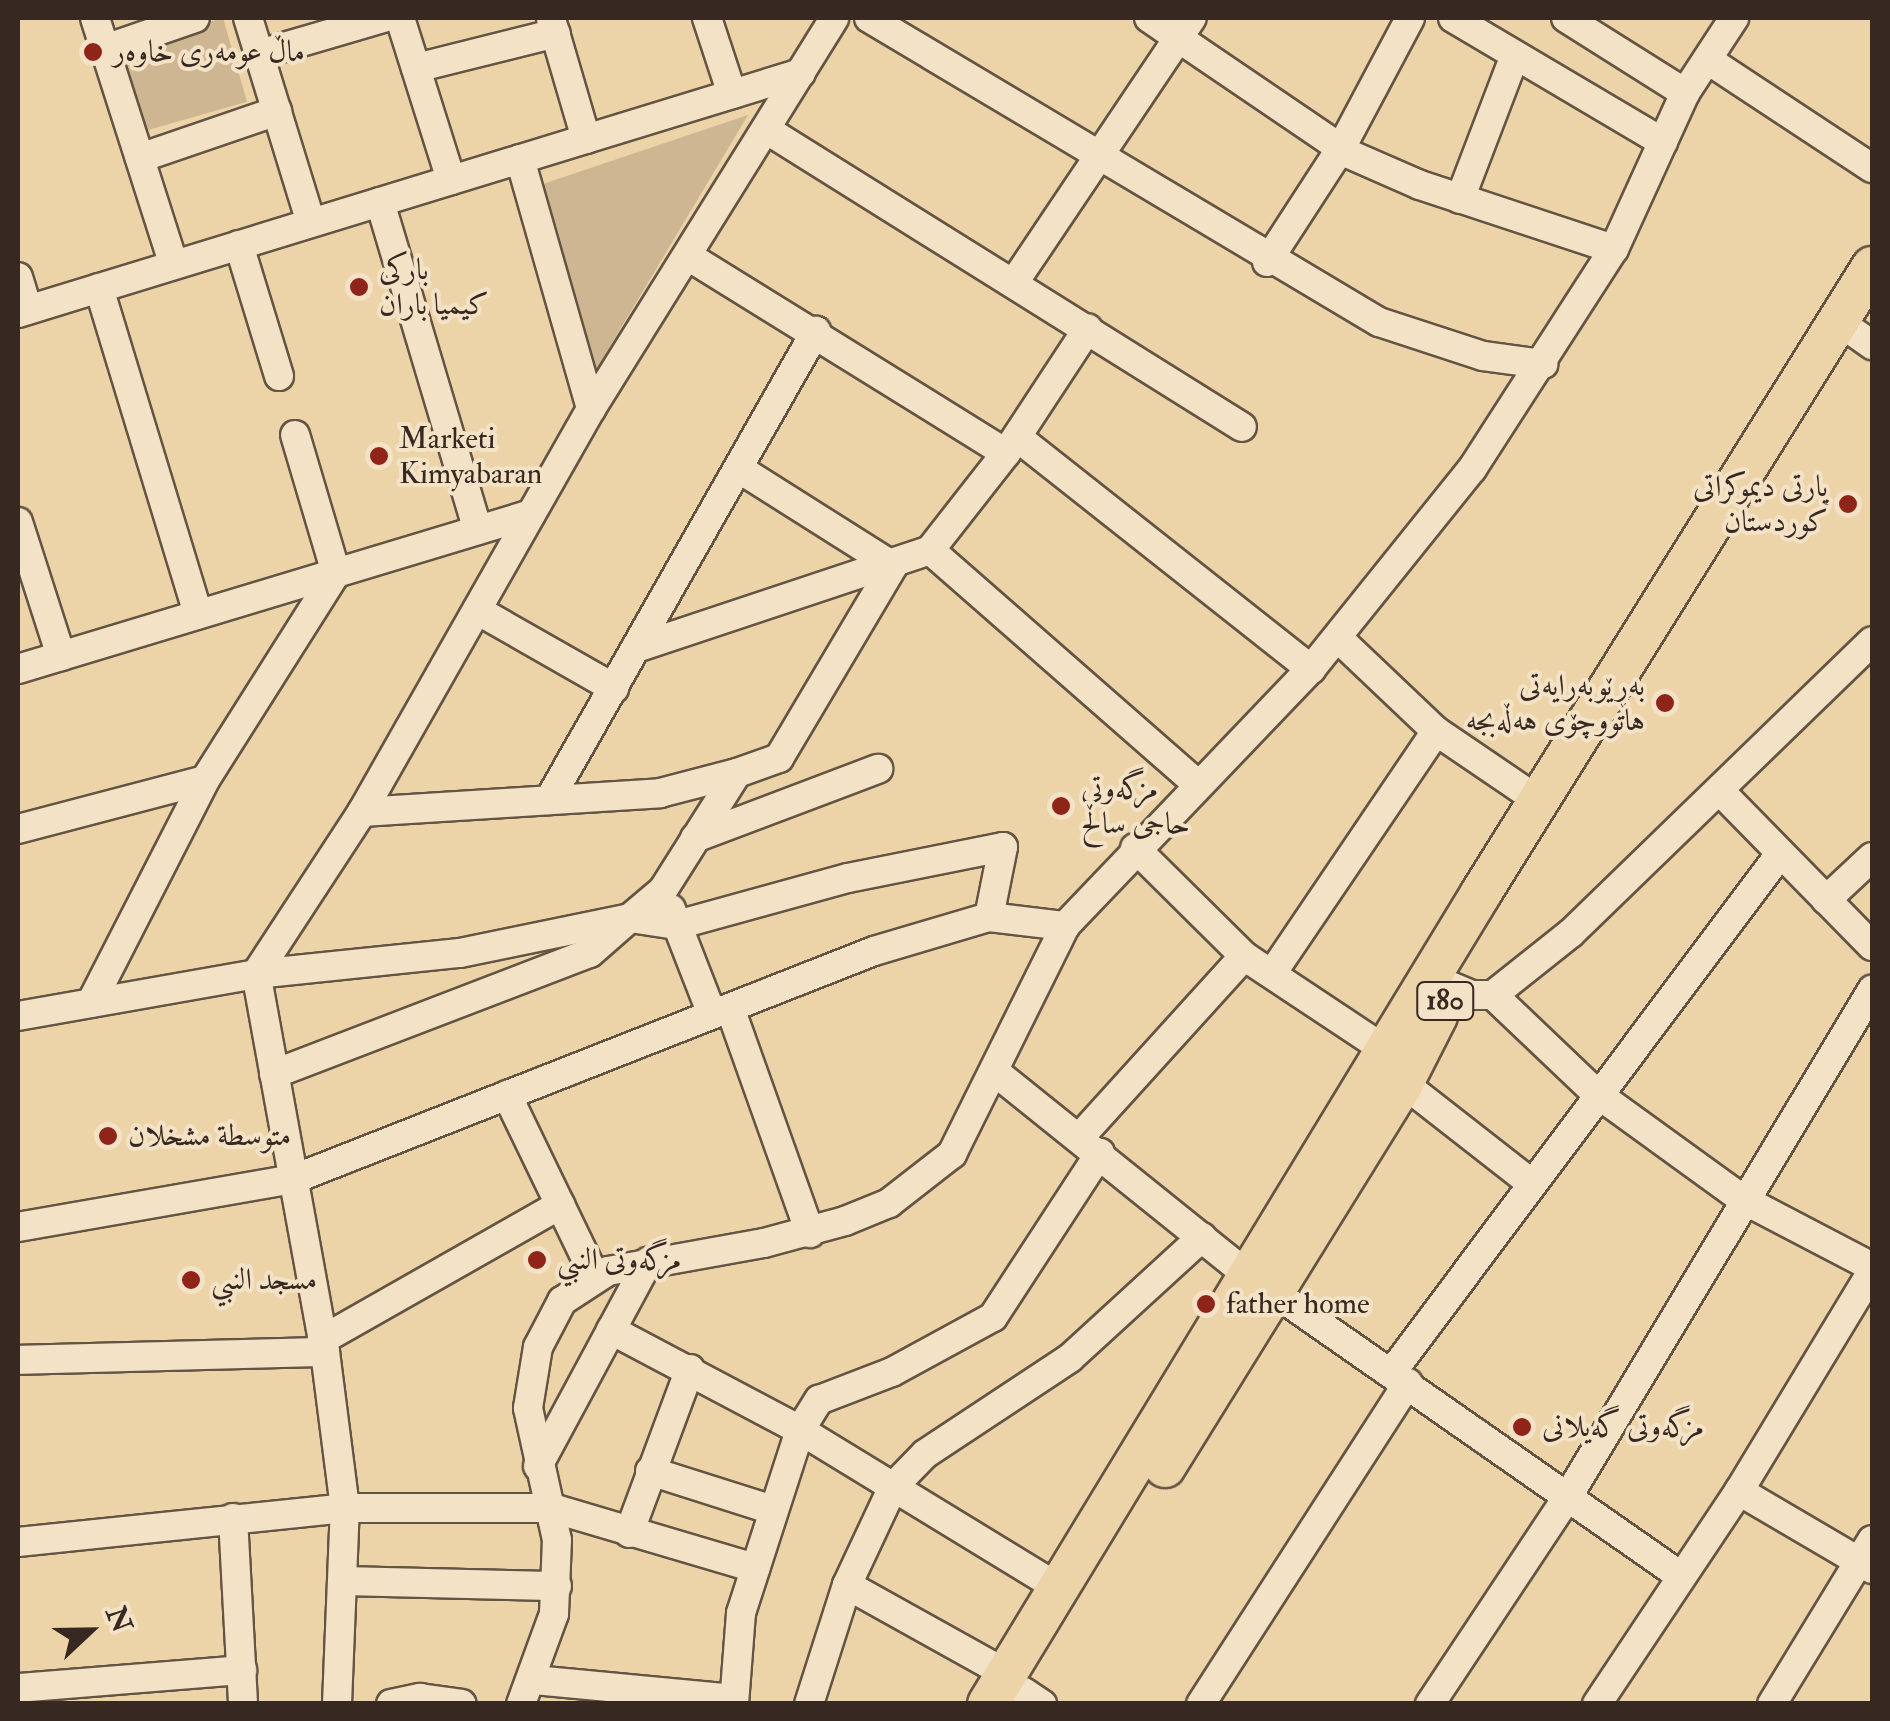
<!DOCTYPE html>
<html>
<head>
<meta charset="utf-8">
<style>
  body { margin:0 }
  #map { position:relative; width:1890px; height:1721px; overflow:hidden; background:#ecd3a8; font-family:"IM FELL Double Pica",Amiri,serif }
  div>[style] { position:absolute }
  [style*='--x'] { left:calc(var(--x)*1px); top:calc(var(--y)*1px); width:calc(var(--w)*1px); rotate:calc(var(--a)*1deg) }
  .green>* { inset:0; background:#cdb691; transform-origin:0 0 }
  .roads { filter:drop-shadow(2px 0 #645443) drop-shadow(-2px 0 #645443) drop-shadow(0 2px #645443) drop-shadow(0 -2px #645443) }
  .minor>* { height:28px; margin:-14px; padding:0 14px; transform-origin:14px; border-radius:14px; background:#f3e2c6 }
  .highway>* { height:40px; margin:-20px; padding:0 20px; transform-origin:20px; border-radius:20px; background:#ecd3a8 }
  .dots>* { width:28px; height:28px; translate:-50% -50%; box-sizing:border-box; border:5px solid #f3e2c6; border-radius:50% }
  span { translate:-50% -50%; white-space:nowrap; text-align:center; line-height:1.15; -webkit-text-stroke:8px #f3e2c6; paint-order:stroke }
  .shield-label span { padding:2px 8px; background:#f3e2c6; border:2px solid; border-radius:8px; -webkit-text-stroke-width:0 }
  .shield-label { font-size:28px; color:#372921; font-weight:700 }
  .poi-label { font-size:30px; color:#372921 }
  .left { translate:0 -50%; text-align:left }
  .right { translate:-100% -50%; text-align:right }
  .frame { position:absolute; inset:0; border:20px solid #372921; pointer-events:none }
  .north { position:absolute; left:40px; top:1581px; width:100px; height:100px; -webkit-text-stroke:8px #f3e2c6; paint-order:stroke; rotate:68deg; font-size:28px; font-weight:700; line-height:40px; text-align:center; color:#372921 }
  .north::after { content:''; display:block; margin:auto; width:35px; height:45px; background:#372921; clip-path:polygon(50% 0,100% 100%,50% 72%,0 100%) }
</style>
</head>
<body>
<div id="map">
  <div class="green">
    <i style="left:223px;top:18px;width:87px;height:114px;rotate:74deg"></i>
    <i style="clip-path:polygon(748px 115px,594px 373px,543px 184px)"></i>
  </div>
  <div class="roads">
    <div class="minor">
      <i style="--x:95;--y:18;--w:259;--a:72.3"></i>
      <i style="--x:248;--y:18;--w:214;--a:72.9"></i>
      <i style="--x:400;--y:18;--w:170;--a:72.5"></i>
      <i style="--x:707;--y:18;--w:80;--a:71.8"></i>
      <i style="--x:869;--y:18;--w:594;--a:30.8"></i>
      <i style="--x:1379;--y:322;--w:109;--a:18.1"></i>
      <i style="--x:1483;--y:356;--w:61;--a:7.6"></i>
      <i style="--x:1149;--y:18;--w:242;--a:34.2"></i>
      <i style="--x:1349;--y:154;--w:77;--a:23.6"></i>
      <i style="--x:1420;--y:185;--w:204;--a:18.3"></i>
      <i style="--x:1453;--y:18;--w:244;--a:30.6"></i>
      <i style="--x:1566;--y:18;--w:141;--a:32.2"></i>
      <i style="--x:551;--y:19;--w:125;--a:73.7"></i>
      <i style="--x:105;--y:49;--w:95;--a:-19"></i>
      <i style="--x:260;--y:54;--w:128;--a:-16.3"></i>
      <i style="--x:1708;--y:60;--w:196;--a:33.4"></i>
      <i style="--x:416;--y:68;--w:144;--a:-14"></i>
      <i style="--x:767;--y:130;--w:560;--a:32.02"></i>
      <i style="--x:140;--y:158;--w:145;--a:-18.9"></i>
      <i style="--x:520;--y:159;--w:260;--a:74.1"></i>
      <i style="--x:1460;--y:199;--w:154;--a:-69.1"></i>
      <i style="--x:380;--y:202;--w:342;--a:73.4"></i>
      <i style="--x:239;--y:245;--w:137;--a:73"></i>
      <i style="--x:688;--y:256;--w:374;--a:31.8"></i>
      <i style="--x:1267;--y:262;--w:136;--a:-57"></i>
      <i style="--x:1341;--y:148;--w:147;--a:-62"></i>
      <i style="--x:18;--y:277;--w:34;--a:73"></i>
      <i style="--x:1015;--y:281;--w:317;--a:-56.1"></i>
      <i style="--x:99;--y:288;--w:341;--a:73.1"></i>
      <i style="--x:18;--y:313;--w:819;--a:-17.04"></i>
      <i style="--x:1838;--y:321;--w:42;--a:35.2"></i>
      <i style="--x:1017;--y:437;--w:375;--a:38.3"></i>
      <i style="--x:18;--y:522;--w:141;--a:72.2"></i>
      <i style="--x:930;--y:550;--w:354;--a:41.2"></i>
      <i style="--x:477;--y:610;--w:158;--a:29.7"></i>
      <i style="--x:1338;--y:638;--w:135;--a:43.5"></i>
      <i style="--x:1436;--y:731;--w:125;--a:34.2"></i>
      <i style="--x:636;--y:648;--w:310;--a:-18.4"></i>
      <i style="--x:930;--y:550;--w:123;--a:-51.9"></i>
      <i style="--x:1006;--y:453;--w:149;--a:-56.7"></i>
      <i style="--x:18;--y:669;--w:536;--a:-16.81"></i>
      <i style="--x:1720;--y:791;--w:217;--a:45.6"></i>
      <i style="--x:549;--y:800;--w:540;--a:-60.35"></i>
      <i style="--x:362;--y:812;--w:299;--a:-3.6"></i>
      <i style="--x:660;--y:793;--w:80;--a:-14.6"></i>
      <i style="--x:18;--y:829;--w:193;--a:-14.7"></i>
      <i style="--x:695;--y:838;--w:196;--a:-20.7"></i>
      <i style="--x:1135;--y:848;--w:153;--a:44.7"></i>
      <i style="--x:1244;--y:956;--w:172;--a:33.6"></i>
      <i style="--x:1826;--y:900;--w:63;--a:-43.1"></i>
      <i style="--x:671;--y:909;--w:113;--a:68.7"></i>
      <i style="--x:1273;--y:972;--w:291;--a:-55.9"></i>
      <i style="--x:1431;--y:978;--w:44;--a:22.5"></i>
      <i style="--x:1472;--y:995;--w:21;--a:0"></i>
      <i style="--x:1493;--y:995;--w:100;--a:-38.5"></i>
      <i style="--x:1571;--y:933;--w:419;--a:-44.1"></i>
      <i style="--x:1493;--y:995;--w:142;--a:43.6"></i>
      <i style="--x:1596;--y:1093;--w:183;--a:35.9"></i>
      <i style="--x:1744;--y:1200;--w:144;--a:27.6"></i>
      <i style="--x:91;--y:1003;--w:250;--a:-62.9"></i>
      <i style="--x:205;--y:780;--w:245;--a:-57.7"></i>
      <i style="--x:336;--y:573;--w:144;--a:-106.5"></i>
      <i style="--x:730;--y:1008;--w:239;--a:70.4"></i>
      <i style="--x:18;--y:1016;--w:242;--a:-10"></i>
      <i style="--x:256;--y:974;--w:205;--a:-5.9"></i>
      <i style="--x:460;--y:953;--w:174;--a:-11.6"></i>
      <i style="--x:630;--y:918;--w:43;--a:-40.3"></i>
      <i style="--x:663;--y:890;--w:138;--a:-57.7"></i>
      <i style="--x:737;--y:773;--w:45;--a:-19.7"></i>
      <i style="--x:779;--y:758;--w:223;--a:-59.3"></i>
      <i style="--x:893;--y:566;--w:183;--a:-147.7"></i>
      <i style="--x:994;--y:1071;--w:326;--a:38.8"></i>
      <i style="--x:274;--y:1074;--w:338;--a:-21"></i>
      <i style="--x:590;--y:953;--w:53;--a:-41.2"></i>
      <i style="--x:630;--y:918;--w:48;--a:8.5"></i>
      <i style="--x:677;--y:925;--w:177;--a:-15.4"></i>
      <i style="--x:848;--y:878;--w:158;--a:-11.3"></i>
      <i style="--x:1003;--y:847;--w:71;--a:101.3"></i>
      <i style="--x:1403;--y:1083;--w:162;--a:38"></i>
      <i style="--x:507;--y:1095;--w:202;--a:64.2"></i>
      <i style="--x:1080;--y:1137;--w:244;--a:-47.8"></i>
      <i style="--x:18;--y:1227;--w:280;--a:-9.9"></i>
      <i style="--x:294;--y:1179;--w:623;--a:-21.46"></i>
      <i style="--x:874;--y:951;--w:120;--a:-16.5"></i>
      <i style="--x:989;--y:917;--w:77;--a:6.8"></i>
      <i style="--x:1275;--y:1293;--w:493;--a:34.9"></i>
      <i style="--x:611;--y:1330;--w:214;--a:27.9"></i>
      <i style="--x:800;--y:1430;--w:307;--a:31.4"></i>
      <i style="--x:322;--y:1340;--w:274;--a:-29.6"></i>
      <i style="--x:18;--y:1360;--w:307;--a:-1.5"></i>
      <i style="--x:1392;--y:1372;--w:647;--a:-53.17"></i>
      <i style="--x:538;--y:1466;--w:232;--a:-61.7"></i>
      <i style="--x:650;--y:1471;--w:126;--a:17.6"></i>
      <i style="--x:1739;--y:1491;--w:154;--a:30.4"></i>
      <i style="--x:233;--y:1518;--w:186;--a:86.9"></i>
      <i style="--x:629;--y:1533;--w:175;--a:-69.6"></i>
      <i style="--x:18;--y:1542;--w:329;--a:-5.9"></i>
      <i style="--x:345;--y:1508;--w:207;--a:0"></i>
      <i style="--x:552;--y:1508;--w:212;--a:16.5"></i>
      <i style="--x:347;--y:1581;--w:210;--a:1.4"></i>
      <i style="--x:847;--y:1585;--w:183;--a:29.1"></i>
      <i style="--x:534;--y:1680;--w:201;--a:5.4"></i>
      <i style="--x:18;--y:1688;--w:225;--a:-4.6"></i>
      <i style="--x:1024;--y:1692;--w:22;--a:34"></i>
      <i style="--x:337;--y:1704;--w:196;--a:-87.7"></i>
      <i style="--x:345;--y:1508;--w:157;--a:-97.3"></i>
      <i style="--x:325;--y:1352;--w:384;--a:-100.3"></i>
      <i style="--x:256;--y:974;--w:194;--a:-56.8"></i>
      <i style="--x:362;--y:812;--w:464;--a:-60.4"></i>
      <i style="--x:591;--y:409;--w:460;--a:-58.1"></i>
      <i style="--x:391;--y:1704;--w:30;--a:-12"></i>
      <i style="--x:420;--y:1698;--w:42;--a:8.1"></i>
      <i style="--x:521;--y:1704;--w:96;--a:-69.9"></i>
      <i style="--x:554;--y:1614;--w:74;--a:-87.7"></i>
      <i style="--x:557;--y:1540;--w:135;--a:-102.4"></i>
      <i style="--x:528;--y:1408;--w:62;--a:-80.7"></i>
      <i style="--x:538;--y:1347;--w:52;--a:-62.4"></i>
      <i style="--x:562;--y:1301;--w:55;--a:-33.1"></i>
      <i style="--x:608;--y:1271;--w:158;--a:-10.2"></i>
      <i style="--x:764;--y:1243;--w:84;--a:-15.2"></i>
      <i style="--x:845;--y:1221;--w:48;--a:-22.2"></i>
      <i style="--x:889;--y:1203;--w:80;--a:-37.9"></i>
      <i style="--x:952;--y:1154;--w:254;--a:-63.6"></i>
      <i style="--x:1065;--y:926;--w:356;--a:-46.3"></i>
      <i style="--x:1311;--y:669;--w:257;--a:-51.2"></i>
      <i style="--x:1472;--y:469;--w:262;--a:-57.2"></i>
      <i style="--x:1614;--y:249;--w:171;--a:-65.5"></i>
      <i style="--x:1685;--y:93;--w:90;--a:-56.8"></i>
      <i style="--x:734;--y:1704;--w:91;--a:-85.6"></i>
      <i style="--x:741;--y:1613;--w:192;--a:-72.1"></i>
      <i style="--x:800;--y:1430;--w:36;--a:-58"></i>
      <i style="--x:819;--y:1400;--w:78;--a:-21"></i>
      <i style="--x:892;--y:1372;--w:115;--a:-28.6"></i>
      <i style="--x:993;--y:1317;--w:196;--a:-56.9"></i>
      <i style="--x:809;--y:1704;--w:125;--a:-72.3"></i>
      <i style="--x:847;--y:1585;--w:108;--a:-64.9"></i>
      <i style="--x:893;--y:1487;--w:46;--a:-45.9"></i>
      <i style="--x:925;--y:1454;--w:174;--a:-33.5"></i>
      <i style="--x:1070;--y:1358;--w:179;--a:-42.5"></i>
      <i style="--x:1201;--y:1704;--w:382;--a:-57.2"></i>
      <i style="--x:1430;--y:1704;--w:247;--a:-56.4"></i>
      <i style="--x:1567;--y:1498;--w:593;--a:-59.02"></i>
      <i style="--x:1597;--y:1704;--w:256;--a:-56.3"></i>
      <i style="--x:1739;--y:1491;--w:257;--a:-58.8"></i>
      <i style="--x:1772;--y:1704;--w:192;--a:-58.6"></i>
    </div>
    <div class="highway">
      <i style="--x:1165;--y:1467;--w:447;--a:-58.2"></i>
      <i style="--x:1401;--y:1087;--w:80;--a:-63.1"></i>
      <i style="--x:988;--y:1704;--w:949;--a:-58.7"></i>
      <i style="--x:1481;--y:893;--w:738;--a:-58.01"></i>
    </div>
  </div>
  <div class="dots">
    <i style="left:93px;top:52px;background:#8f2418"></i>
    <i style="left:359px;top:287px;background:#8f2418"></i>
    <i style="left:379px;top:456px;background:#8f2418"></i>
    <i style="left:1848px;top:504px;background:#8f2418"></i>
    <i style="left:1665px;top:703px;background:#8f2418"></i>
    <i style="left:1061px;top:806px;background:#8f2418"></i>
    <i style="left:108px;top:1136px;background:#8f2418"></i>
    <i style="left:537px;top:1260px;background:#8f2418"></i>
    <i style="left:191px;top:1280px;background:#8f2418"></i>
    <i style="left:1206px;top:1304px;background:#8f2418"></i>
    <i style="left:1522px;top:1427px;background:#8f2418"></i>
  </div>
  <div class="shield-label">
    <span style="left:1445px;top:1001px">180</span>
  </div>
  <div class="poi-label">
    <span class="left" style="left:113px;top:52px">ماڵ عومەری خاوەر</span>
    <span class="left" style="left:379px;top:287px">باركى<br>كيميا باران</span>
    <span class="left" style="left:399px;top:456px">Marketi<br>Kimyabaran</span>
    <span class="right" style="left:1828px;top:504px">پارتی دیموکراتی<br>کوردستان</span>
    <span class="right" style="left:1645px;top:703px">بەڕێوبەرایەتی<br>هاتووچۆی هەڵەبجە</span>
    <span class="left" style="left:1081px;top:806px">مزگەوتی<br>حاجی ساڵح</span>
    <span class="left" style="left:128px;top:1136px">متوسطة مشخلان</span>
    <span class="left" style="left:557px;top:1260px">مزگەوتی النبي</span>
    <span class="left" style="left:211px;top:1280px">مسجد النبي</span>
    <span class="left" style="left:1226px;top:1304px">father home</span>
    <span class="left" style="left:1542px;top:1427px">مزگەوتی گەیلانی</span>
  </div>
  <div class="frame"></div>
  <div class="north">N</div>
</div>
</body>
</html>
